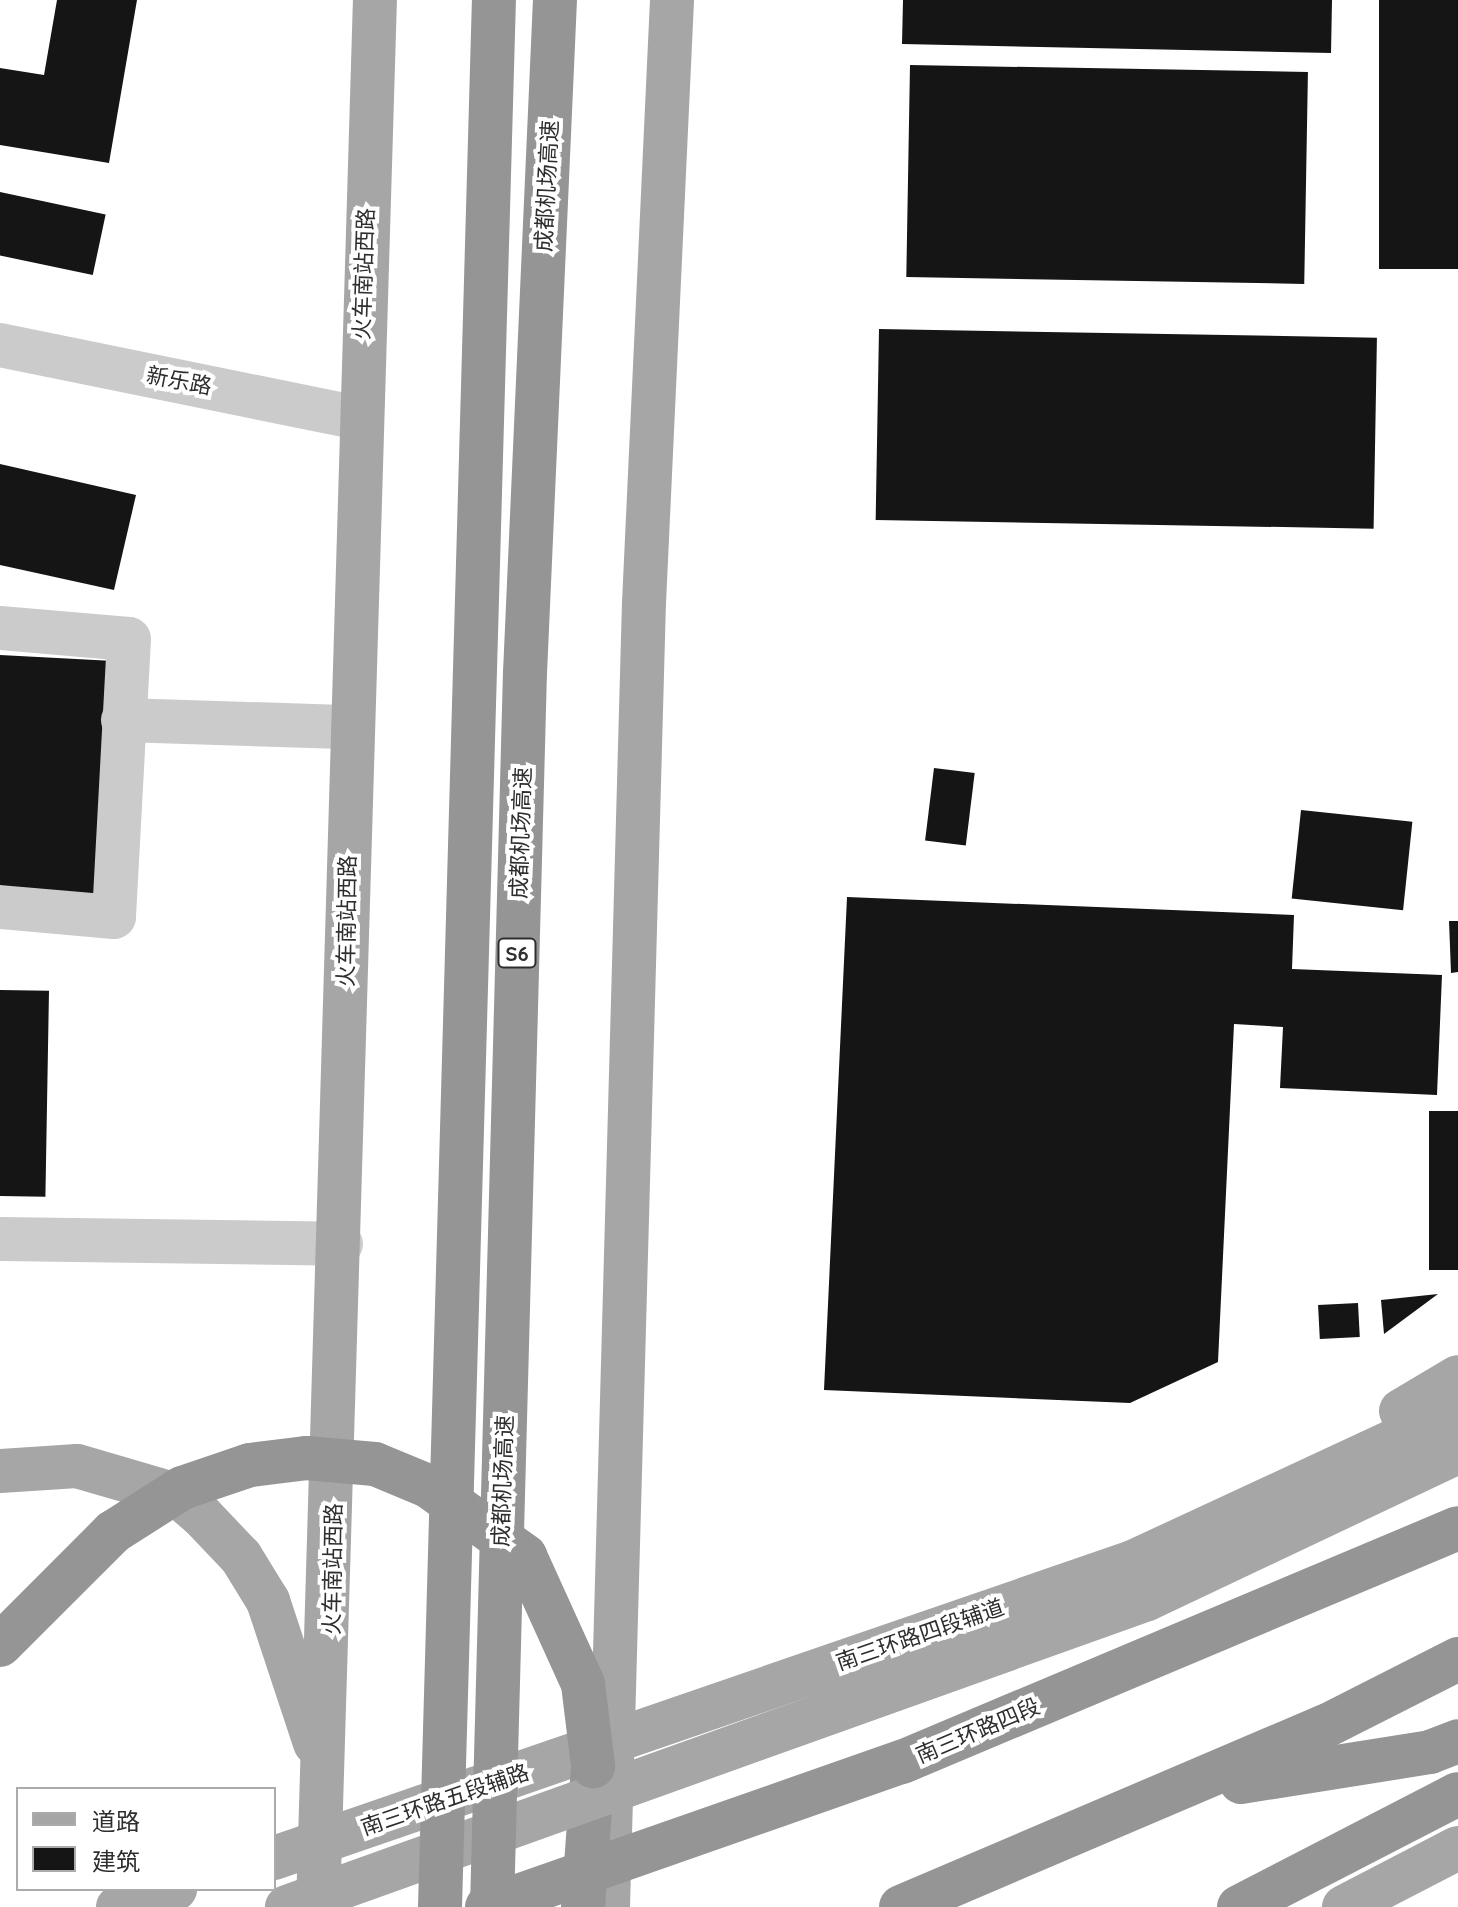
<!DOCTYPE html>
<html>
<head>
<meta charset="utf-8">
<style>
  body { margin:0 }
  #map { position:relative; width:1458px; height:1907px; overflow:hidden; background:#fff; font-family:Quicksand,"Noto Sans SC",sans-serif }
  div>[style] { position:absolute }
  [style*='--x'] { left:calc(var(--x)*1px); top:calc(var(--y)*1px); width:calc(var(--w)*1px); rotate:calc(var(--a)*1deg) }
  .building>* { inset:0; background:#151515; transform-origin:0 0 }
  .minor>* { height:44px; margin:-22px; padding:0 22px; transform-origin:22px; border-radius:22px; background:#cbcbcb }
  .major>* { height:44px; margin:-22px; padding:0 22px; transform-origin:22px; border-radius:22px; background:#a6a6a6 }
  .highway>* { height:44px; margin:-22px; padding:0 22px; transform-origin:22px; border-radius:22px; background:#959595 }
  .major-bridge>* { height:44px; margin:-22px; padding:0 22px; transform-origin:22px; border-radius:22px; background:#a6a6a6 }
  .highway-bridge>* { height:44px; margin:-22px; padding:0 22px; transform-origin:22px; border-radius:22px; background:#959595 }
  span { translate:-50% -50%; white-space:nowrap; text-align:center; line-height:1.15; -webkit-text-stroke:8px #fff; paint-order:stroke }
  .shield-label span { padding:2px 6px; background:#fff; border:2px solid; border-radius:6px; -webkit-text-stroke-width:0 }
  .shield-label { font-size:20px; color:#2e2e2e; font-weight:700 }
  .street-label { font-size:22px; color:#2e2e2e }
  .legend { position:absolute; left:16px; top:1787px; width:260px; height:104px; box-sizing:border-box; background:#fff; border:2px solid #ababab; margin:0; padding:10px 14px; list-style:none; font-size:24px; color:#2e2e2e }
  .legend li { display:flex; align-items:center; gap:16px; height:40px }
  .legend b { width:40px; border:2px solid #ababab }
</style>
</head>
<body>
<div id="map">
  <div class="building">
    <i style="clip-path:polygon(57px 0,137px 0,109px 163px,0 145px,0 68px,44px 75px)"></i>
    <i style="clip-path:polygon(903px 0,1332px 0,1331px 53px,902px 44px)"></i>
    <i style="left:1379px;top:0;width:79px;height:269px"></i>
    <i style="left:910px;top:65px;width:398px;height:212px;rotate:1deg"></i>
    <i style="left:0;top:192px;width:108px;height:62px;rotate:12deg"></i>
    <i style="left:879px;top:329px;width:498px;height:191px;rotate:1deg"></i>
    <i style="clip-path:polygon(0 464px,136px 495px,114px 590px,0 565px)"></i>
    <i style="left:0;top:655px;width:114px;height:244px;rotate:3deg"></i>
    <i style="left:934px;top:768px;width:41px;height:73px;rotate:7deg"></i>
    <i style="left:1301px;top:810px;width:112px;height:89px;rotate:6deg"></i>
    <i style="clip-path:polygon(847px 897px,1294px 915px,1292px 969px,1442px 975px,1437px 1095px,1280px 1088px,1283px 1027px,1234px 1024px,1218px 1362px,1130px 1403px,824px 1390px)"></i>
    <i style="clip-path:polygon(1449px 921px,1458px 921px,1458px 972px,1451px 973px)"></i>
    <i style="left:0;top:990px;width:49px;height:206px;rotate:1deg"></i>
    <i style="left:1458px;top:1111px;width:159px;height:29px;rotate:90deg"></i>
    <i style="clip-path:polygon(1438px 1294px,1384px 1334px,1381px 1300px)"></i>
    <i style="left:1358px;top:1303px;width:34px;height:40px;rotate:87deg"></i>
  </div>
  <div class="minor">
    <i style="--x:0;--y:345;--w:365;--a:11.5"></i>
    <i style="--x:0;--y:628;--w:129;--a:4.9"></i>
    <i style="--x:129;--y:639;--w:278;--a:93.1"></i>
    <i style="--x:114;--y:917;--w:114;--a:-175"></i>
    <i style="--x:123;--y:720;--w:228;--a:1.8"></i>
    <i style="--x:0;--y:1239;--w:341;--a:0.8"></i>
  </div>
  <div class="major">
    <i style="--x:1401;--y:1411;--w:66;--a:-30.8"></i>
    <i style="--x:0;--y:1471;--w:77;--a:-3.7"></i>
    <i style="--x:77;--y:1466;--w:104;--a:16.2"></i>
    <i style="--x:177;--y:1495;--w:30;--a:40"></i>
    <i style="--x:200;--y:1514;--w:59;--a:46.4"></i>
    <i style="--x:241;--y:1557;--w:52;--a:58.5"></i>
    <i style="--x:268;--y:1601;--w:150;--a:71.7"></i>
    <i style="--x:274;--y:1858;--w:909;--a:-19.01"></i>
    <i style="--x:1133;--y:1562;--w:358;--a:-24.9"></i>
    <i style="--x:118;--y:1907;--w:60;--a:-17.5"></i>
    <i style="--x:318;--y:1907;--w:1908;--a:-88.29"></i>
    <i style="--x:608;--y:1907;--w:1304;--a:-88.42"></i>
    <i style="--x:644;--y:603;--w:604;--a:-87.34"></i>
    <i style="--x:1344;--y:1907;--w:128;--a:-27.4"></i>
  </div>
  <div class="highway">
    <i style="--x:1241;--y:1782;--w:191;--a:-9"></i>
    <i style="--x:1430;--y:1752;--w:30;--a:-21"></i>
    <i style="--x:583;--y:1907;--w:141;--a:-85.9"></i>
    <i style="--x:901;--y:1907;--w:462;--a:-23.1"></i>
    <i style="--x:1326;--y:1726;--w:148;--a:-26.9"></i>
    <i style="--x:1239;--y:1907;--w:246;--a:-27.3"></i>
  </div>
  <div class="major-bridge">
    <i style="--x:287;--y:1907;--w:913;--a:-19.7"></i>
    <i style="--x:1147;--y:1599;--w:344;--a:-25.3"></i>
  </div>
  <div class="highway-bridge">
    <i style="--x:0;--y:1645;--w:160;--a:-45"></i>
    <i style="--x:113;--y:1532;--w:82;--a:-32.5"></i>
    <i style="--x:182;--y:1488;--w:72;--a:-18.7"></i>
    <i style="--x:250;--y:1465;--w:56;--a:-7.1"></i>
    <i style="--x:306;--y:1458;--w:69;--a:5"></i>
    <i style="--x:375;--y:1464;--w:57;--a:22.5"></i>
    <i style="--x:428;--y:1486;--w:120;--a:35.8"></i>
    <i style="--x:525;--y:1556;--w:141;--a:65.6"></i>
    <i style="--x:583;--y:1684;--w:83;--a:83"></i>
    <i style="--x:440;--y:1907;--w:1908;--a:-88.38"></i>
    <i style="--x:487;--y:1907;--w:440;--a:-19.3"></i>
    <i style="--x:902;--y:1762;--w:603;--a:-22.82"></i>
    <i style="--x:492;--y:1907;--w:1234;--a:-88.47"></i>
    <i style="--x:525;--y:673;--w:674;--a:-87.45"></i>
  </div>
  <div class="shield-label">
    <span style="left:517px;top:953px">S6</span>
  </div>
  <div class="street-label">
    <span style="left:547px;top:186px;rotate:-87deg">成都机场高速</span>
    <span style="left:364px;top:274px;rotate:-88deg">火车南站西路</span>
    <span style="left:179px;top:381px;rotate:11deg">新乐路</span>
    <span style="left:521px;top:833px;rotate:-88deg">成都机场高速</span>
    <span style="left:347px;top:921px;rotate:-89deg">火车南站西路</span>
    <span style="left:503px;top:1481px;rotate:-88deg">成都机场高速</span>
    <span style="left:333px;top:1569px;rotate:-89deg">火车南站西路</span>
    <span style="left:920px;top:1635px;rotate:-19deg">南三环路四段辅道</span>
    <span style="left:978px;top:1731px;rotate:-23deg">南三环路四段</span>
    <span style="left:445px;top:1800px;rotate:-19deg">南三环路五段辅路</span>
  </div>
  <ul class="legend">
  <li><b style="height:10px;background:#a6a6a6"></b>道路</li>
  <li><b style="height:22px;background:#151515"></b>建筑</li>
  </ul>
</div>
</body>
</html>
